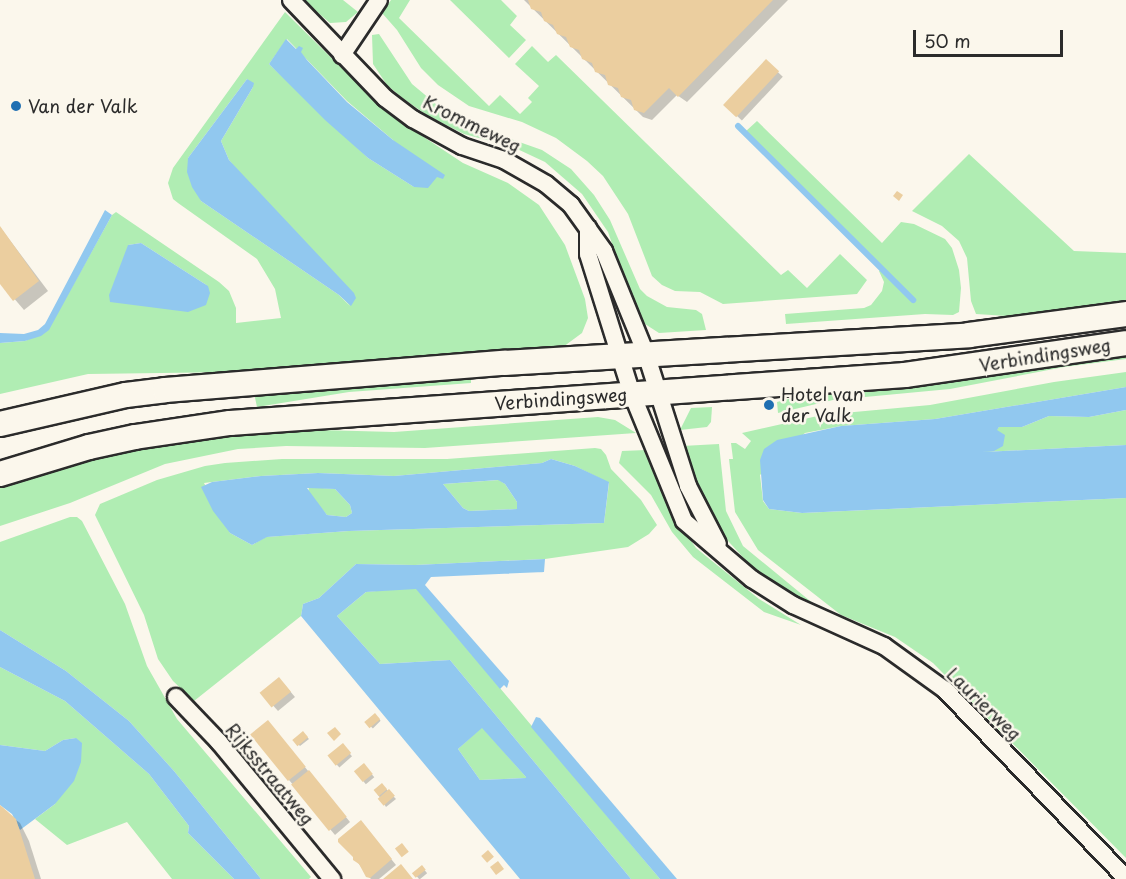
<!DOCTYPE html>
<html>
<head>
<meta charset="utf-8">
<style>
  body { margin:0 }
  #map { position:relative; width:1126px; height:879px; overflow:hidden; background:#fbf7ec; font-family:"Playpen Sans",sans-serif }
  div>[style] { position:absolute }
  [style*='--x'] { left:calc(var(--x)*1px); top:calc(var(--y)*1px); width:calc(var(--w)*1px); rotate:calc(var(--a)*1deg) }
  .green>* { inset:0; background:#b0edb3 }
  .water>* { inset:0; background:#91c8ef }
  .shadow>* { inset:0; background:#0003; transform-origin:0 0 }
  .stream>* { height:6px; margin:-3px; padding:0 3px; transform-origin:3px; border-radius:3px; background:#91c8ef }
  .building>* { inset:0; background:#ebce9f; transform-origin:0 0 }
  .roads { filter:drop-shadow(2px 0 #2b2b2b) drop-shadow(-2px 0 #2b2b2b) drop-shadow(0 2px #2b2b2b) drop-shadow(0 -2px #2b2b2b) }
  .street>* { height:16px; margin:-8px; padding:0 8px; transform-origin:8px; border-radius:8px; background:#fbf7ec }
  .secondary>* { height:24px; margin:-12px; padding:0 12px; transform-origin:12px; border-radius:12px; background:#fbf7ec }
  .dots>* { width:16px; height:16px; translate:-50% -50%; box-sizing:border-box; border:3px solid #fbf7ec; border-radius:50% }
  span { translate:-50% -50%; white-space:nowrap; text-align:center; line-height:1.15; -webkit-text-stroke:5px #fbf7ec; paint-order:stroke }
  .poi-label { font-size:18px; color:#2b2b2b }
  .left { translate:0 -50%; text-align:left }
  .street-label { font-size:18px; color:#2b2b2b }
  .scale { position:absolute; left:913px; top:30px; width:150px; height:27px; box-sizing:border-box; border:3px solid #2b2b2b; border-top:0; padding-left:8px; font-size:18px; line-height:21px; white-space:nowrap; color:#2b2b2b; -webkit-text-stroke:4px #fbf7ec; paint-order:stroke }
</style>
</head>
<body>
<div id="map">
  <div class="green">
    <i style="clip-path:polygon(303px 0,343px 0,358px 12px,346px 22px,330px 23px)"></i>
    <i style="clip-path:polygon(391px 0,410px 0,399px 18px,489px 106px,500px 95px,520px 114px,532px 102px,528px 98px,539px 86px,515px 64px,532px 46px,548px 62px,556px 55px,781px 275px,788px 270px,807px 288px,840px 254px,867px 280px,857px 294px,723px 304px,700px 292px,675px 291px,662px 285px,652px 276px,628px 214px,603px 176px,587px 161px,556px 138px,522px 122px,469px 106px,438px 85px,421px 68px,397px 30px,382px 13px)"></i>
    <i style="clip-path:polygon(450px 0,501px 0,517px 16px,510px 25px,526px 40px,509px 58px)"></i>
    <i style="clip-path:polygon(evenodd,285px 12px,386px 112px,463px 163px,508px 183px,539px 205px,565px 245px,585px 299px,588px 318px,582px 333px,563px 347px,234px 372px,88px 374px,0 394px,0 343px,25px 341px,48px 330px,112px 215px,116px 212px,219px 282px,229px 291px,236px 308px,236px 323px,281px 318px,275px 289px,257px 259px,178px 203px,173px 199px,168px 183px,173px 168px,285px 12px,287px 39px,347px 101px,393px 140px,414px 187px,368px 158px,269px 64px,287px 39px,285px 12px,247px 79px,253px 87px,221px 141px,229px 160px,350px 306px,339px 295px,201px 201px,188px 158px,247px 79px,285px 12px,141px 243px,208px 286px,128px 245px,141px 243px)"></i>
    <i style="clip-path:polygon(379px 34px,412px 84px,448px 114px,466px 123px,542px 150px,571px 169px,594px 195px,610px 220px,640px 289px,647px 296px,667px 307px,696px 310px,702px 314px,706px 330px,659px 333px,645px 324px,633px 304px,608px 232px,582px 194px,545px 162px,513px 147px,464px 134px,428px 116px,401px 97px,387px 85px,373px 64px,372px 35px)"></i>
    <i style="clip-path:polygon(757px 121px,882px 243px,901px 222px,914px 224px,945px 239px,952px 248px,959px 270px,961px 288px,959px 312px,953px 315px,925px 314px,786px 324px,785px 314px,864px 308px,871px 305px,882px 291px,884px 282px,879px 271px,882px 269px,745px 132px)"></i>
    <i style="clip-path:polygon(969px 154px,1074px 251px,1126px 253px,1126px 308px,1007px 316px,976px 314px,971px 301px,967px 258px,959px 241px,942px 226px,912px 211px)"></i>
    <i style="clip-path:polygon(1126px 349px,1126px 359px,1064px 367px,950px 389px,833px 400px,778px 413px,777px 402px,815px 392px)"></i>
    <i style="clip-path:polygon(1126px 372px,1126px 387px,935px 419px,841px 426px,805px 433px,760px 475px,763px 501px,769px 509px,802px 513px,1126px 498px,1126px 858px,933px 663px,895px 637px,841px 615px,758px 550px,735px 512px,729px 459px,733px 459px,731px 443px,736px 443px,745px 449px,751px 441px,742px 433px,822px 415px,930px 405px,1054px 382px)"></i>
    <i style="clip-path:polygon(471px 377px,471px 383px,349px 392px,257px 407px,254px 393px)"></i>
    <i style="clip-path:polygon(712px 407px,711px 422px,707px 427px,680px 430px,691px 408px)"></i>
    <i style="clip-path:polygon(1126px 410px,1126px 445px,983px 452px,1003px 445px,996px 430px,999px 427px,1022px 427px,1049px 416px,1089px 417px)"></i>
    <i style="clip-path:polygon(598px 417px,615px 420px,636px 433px,425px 448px,286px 446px,238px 449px,165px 464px,70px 503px,0 526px,0 487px,76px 463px,185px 439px,282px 429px,394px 432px)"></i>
    <i style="clip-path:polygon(719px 444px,726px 511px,743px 546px,815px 605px,781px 588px,751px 566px,718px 530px,703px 504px,682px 446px)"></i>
    <i style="clip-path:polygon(evenodd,595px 448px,601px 449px,606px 455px,611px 469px,641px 500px,657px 525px,649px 534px,628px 547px,545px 559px,415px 565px,356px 564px,319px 598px,303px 604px,301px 616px,194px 701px,173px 681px,158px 659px,144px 615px,95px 515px,100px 504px,157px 480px,205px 466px,225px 463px,282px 459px,447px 459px,595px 448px,551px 459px,575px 466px,609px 483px,604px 523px,349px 531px,266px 537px,252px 545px,230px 533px,204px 483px,261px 476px,318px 473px,394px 476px,542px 463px,551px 459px)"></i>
    <i style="clip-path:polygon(646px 450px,672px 513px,696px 548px,759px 599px,801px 625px,764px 612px,693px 557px,672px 532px,651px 495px,619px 463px,622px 451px)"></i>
    <i style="clip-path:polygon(499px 480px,505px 484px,517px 502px,517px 509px,469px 511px,463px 508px,443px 484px)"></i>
    <i style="clip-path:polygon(309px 487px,335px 489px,350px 505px,352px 513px,346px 517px,327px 515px,308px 493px)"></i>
    <i style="clip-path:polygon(70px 517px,77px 517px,82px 521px,125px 604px,147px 666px,177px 719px,311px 877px,309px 879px,261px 879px,174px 771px,129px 721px,66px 671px,0 630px,0 542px)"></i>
    <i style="clip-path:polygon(408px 588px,417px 589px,660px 879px,631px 879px,450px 660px,380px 664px,337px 616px,366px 592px)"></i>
    <i style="clip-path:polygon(0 667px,65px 701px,149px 774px,189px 826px,188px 833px,234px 879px,172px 879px,127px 822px,67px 845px,35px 819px,55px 804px,76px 738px,63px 740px,45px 751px,0 745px)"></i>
    <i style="clip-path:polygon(482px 727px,527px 778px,480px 780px,458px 749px)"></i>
  </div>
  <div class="water">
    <i style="clip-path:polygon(286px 39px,296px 49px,299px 46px,303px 48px,301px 52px,307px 60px,347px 102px,393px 140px,445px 175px,443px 179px,437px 177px,428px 188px,414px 187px,368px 158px,325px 120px,269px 64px)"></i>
    <i style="clip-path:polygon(247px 79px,254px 83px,253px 87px,221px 141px,229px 160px,354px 293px,356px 298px,351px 306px,339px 295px,201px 201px,192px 187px,187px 172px,188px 158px)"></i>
    <i style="clip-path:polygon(105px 210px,112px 215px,49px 330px,41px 336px,25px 341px,0 343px,0 333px,24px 334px,38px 330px,45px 324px)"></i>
    <i style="clip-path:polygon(141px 243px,208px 286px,210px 293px,206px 305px,188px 312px,110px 302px,109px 295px,128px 245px)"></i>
    <i style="clip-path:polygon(1126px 387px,1126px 410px,1089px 417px,1049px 416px,1022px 427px,999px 427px,997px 430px,1005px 435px,1003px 446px,994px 451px,983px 452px,1126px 445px,1126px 498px,802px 513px,769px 509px,763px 500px,760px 460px,764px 449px,777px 440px,841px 426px,935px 419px)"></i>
    <i style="clip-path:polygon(evenodd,551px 459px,575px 466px,609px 482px,604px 523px,349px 531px,267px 537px,252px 545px,230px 533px,213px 511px,201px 487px,212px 482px,261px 476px,318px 473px,394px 476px,542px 463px,551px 459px,498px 480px,505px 484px,517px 502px,517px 509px,469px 511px,463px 508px,443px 484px,498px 480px,551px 459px,307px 488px,335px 489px,350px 505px,352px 513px,346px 517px,327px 515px,307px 488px)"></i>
    <i style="clip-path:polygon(evenodd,545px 559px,544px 572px,431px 577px,425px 585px,509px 681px,507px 688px,504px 685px,500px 689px,416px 589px,366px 592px,337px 616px,380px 664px,450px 660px,631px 879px,520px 879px,301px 616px,303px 604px,319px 598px,356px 564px,415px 565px,545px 559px,482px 728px,526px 777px,526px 778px,480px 780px,458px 749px,482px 728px)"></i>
    <i style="clip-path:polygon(0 630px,66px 671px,129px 721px,174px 771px,261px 879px,234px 879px,188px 833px,189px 826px,149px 774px,65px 701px,0 667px)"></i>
    <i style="clip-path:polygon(536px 717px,540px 718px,677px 879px,660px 879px,531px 727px)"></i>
    <i style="clip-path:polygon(76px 738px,82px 743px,81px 762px,74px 781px,55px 804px,20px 830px,12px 814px,0 805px,0 745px,45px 751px,63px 740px)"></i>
  </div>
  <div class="shadow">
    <i style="clip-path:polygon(524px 0,788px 0,687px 102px,677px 95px,652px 120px,643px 117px)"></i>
    <i style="left:766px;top:61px;width:23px;height:60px;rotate:43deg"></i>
    <i style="clip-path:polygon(0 227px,48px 291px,24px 310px,0 282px)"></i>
    <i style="clip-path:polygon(284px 684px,295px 697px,278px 711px,262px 693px)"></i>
    <i style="left:375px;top:715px;width:8px;height:11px;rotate:45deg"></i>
    <i style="clip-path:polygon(272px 727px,350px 822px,335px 835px,289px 780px)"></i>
    <i style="clip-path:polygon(303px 733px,309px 739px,300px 746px,294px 740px)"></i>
    <i style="left:342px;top:745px;width:15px;height:17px;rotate:48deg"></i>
    <i style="left:364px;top:765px;width:16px;height:11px;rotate:50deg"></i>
    <i style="clip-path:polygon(382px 785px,396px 799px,386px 807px,375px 790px)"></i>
    <i style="clip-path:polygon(0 808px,20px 823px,29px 841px,41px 879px,0 879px)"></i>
    <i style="clip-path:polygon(365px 827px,396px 865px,379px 879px,371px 879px,368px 876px,340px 839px)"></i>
    <i style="left:422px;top:867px;width:8px;height:10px;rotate:50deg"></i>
  </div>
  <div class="stream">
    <i style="--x:738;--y:126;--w:247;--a:44.8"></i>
  </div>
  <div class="building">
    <i style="clip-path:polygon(528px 0,773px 0,678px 97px,669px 88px,644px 113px,634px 110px,631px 100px,621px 97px,618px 88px,608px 85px,605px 75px,595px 72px,592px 63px,582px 59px,579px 50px,570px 47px,566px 37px,557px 34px,553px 25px,544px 21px,541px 12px,531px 9px)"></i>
    <i style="left:766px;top:59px;width:18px;height:63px;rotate:43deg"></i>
    <i style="clip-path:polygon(897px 191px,903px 195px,899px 201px,893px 196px)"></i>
    <i style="clip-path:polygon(0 226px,39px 281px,13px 301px,0 284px)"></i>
    <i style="left:279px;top:677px;width:19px;height:25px;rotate:51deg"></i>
    <i style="left:375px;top:713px;width:8px;height:14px;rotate:50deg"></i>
    <i style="left:268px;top:720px;width:60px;height:23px;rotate:51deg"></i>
    <i style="clip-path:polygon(335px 727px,341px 734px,334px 741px,327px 733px)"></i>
    <i style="left:303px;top:731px;width:8px;height:14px;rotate:50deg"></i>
    <i style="left:343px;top:743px;width:13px;height:20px;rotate:51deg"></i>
    <i style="left:364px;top:763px;width:14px;height:13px;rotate:51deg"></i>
    <i style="left:309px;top:770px;width:60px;height:23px;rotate:51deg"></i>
    <i style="left:382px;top:783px;width:8px;height:11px;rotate:50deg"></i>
    <i style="left:389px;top:789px;width:9px;height:15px;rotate:49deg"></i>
    <i style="clip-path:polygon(0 805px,16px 819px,35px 879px,0 879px)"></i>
    <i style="clip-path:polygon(361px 820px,392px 859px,370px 878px,366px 877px,359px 864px,353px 860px,353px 857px,338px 842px,338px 839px)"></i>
    <i style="left:402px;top:843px;width:11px;height:9px;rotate:52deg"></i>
    <i style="left:488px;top:850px;width:9px;height:9px;rotate:49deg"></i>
    <i style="left:498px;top:861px;width:10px;height:10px;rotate:53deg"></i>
    <i style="clip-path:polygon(401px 864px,413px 879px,383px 879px)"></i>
    <i style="left:422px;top:865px;width:6px;height:13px;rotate:51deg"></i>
  </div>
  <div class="roads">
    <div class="street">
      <i style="--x:291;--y:0;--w:136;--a:46.2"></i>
      <i style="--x:385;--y:98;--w:35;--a:37"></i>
      <i style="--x:413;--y:119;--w:56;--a:28.9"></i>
      <i style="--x:462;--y:146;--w:44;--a:18.4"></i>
      <i style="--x:504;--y:160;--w:48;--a:29.7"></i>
      <i style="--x:546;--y:184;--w:33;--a:40"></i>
      <i style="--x:571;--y:205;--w:57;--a:54.3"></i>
      <i style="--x:604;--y:251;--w:111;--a:67.8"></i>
      <i style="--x:646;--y:354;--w:139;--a:72.3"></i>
      <i style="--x:688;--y:486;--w:65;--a:62.7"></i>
      <i style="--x:342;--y:55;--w:66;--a:-56.1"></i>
      <i style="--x:588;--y:228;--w:26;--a:90"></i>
      <i style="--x:588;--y:254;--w:147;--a:72.6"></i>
      <i style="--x:632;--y:394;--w:137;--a:67.7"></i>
      <i style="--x:684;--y:521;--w:89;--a:40.5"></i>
      <i style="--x:752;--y:579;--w:49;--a:32.4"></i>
      <i style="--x:793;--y:605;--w:100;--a:24.3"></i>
      <i style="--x:884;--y:646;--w:75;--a:35.8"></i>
      <i style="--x:945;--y:690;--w:261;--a:46.1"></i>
      <i style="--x:176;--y:697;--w:62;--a:46.3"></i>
      <i style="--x:219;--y:742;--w:178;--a:50.5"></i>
    </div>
    <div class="secondary">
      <i style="--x:0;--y:424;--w:129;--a:-13"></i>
      <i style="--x:126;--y:395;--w:39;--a:-7"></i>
      <i style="--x:165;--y:390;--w:340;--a:-4.6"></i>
      <i style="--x:504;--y:363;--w:466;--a:-3.4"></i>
      <i style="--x:969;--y:335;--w:158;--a:-7.6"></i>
      <i style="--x:0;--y:474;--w:93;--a:-16.9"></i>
      <i style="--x:89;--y:447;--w:47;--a:-12.3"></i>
      <i style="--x:135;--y:437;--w:96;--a:-8.4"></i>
      <i style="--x:230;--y:423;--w:677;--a:-4.07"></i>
      <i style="--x:905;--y:375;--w:223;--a:-8.2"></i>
    </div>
  </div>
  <div class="dots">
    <i style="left:16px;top:106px;background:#1f6fb2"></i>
    <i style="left:769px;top:405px;background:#1f6fb2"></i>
  </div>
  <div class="poi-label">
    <span class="left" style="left:28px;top:106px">Van der Valk</span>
    <span class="left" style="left:781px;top:405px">Hotel van<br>der Valk</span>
  </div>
  <div class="street-label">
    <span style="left:472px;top:124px;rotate:26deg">Krommeweg</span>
    <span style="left:1045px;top:355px;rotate:-9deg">Verbindingsweg</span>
    <span style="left:561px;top:399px;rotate:-4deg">Verbindingsweg</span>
    <span style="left:984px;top:704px;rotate:44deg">Laurierweg</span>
    <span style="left:270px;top:774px;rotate:50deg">Rijksstraatweg</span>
  </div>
  <div class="scale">50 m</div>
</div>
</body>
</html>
